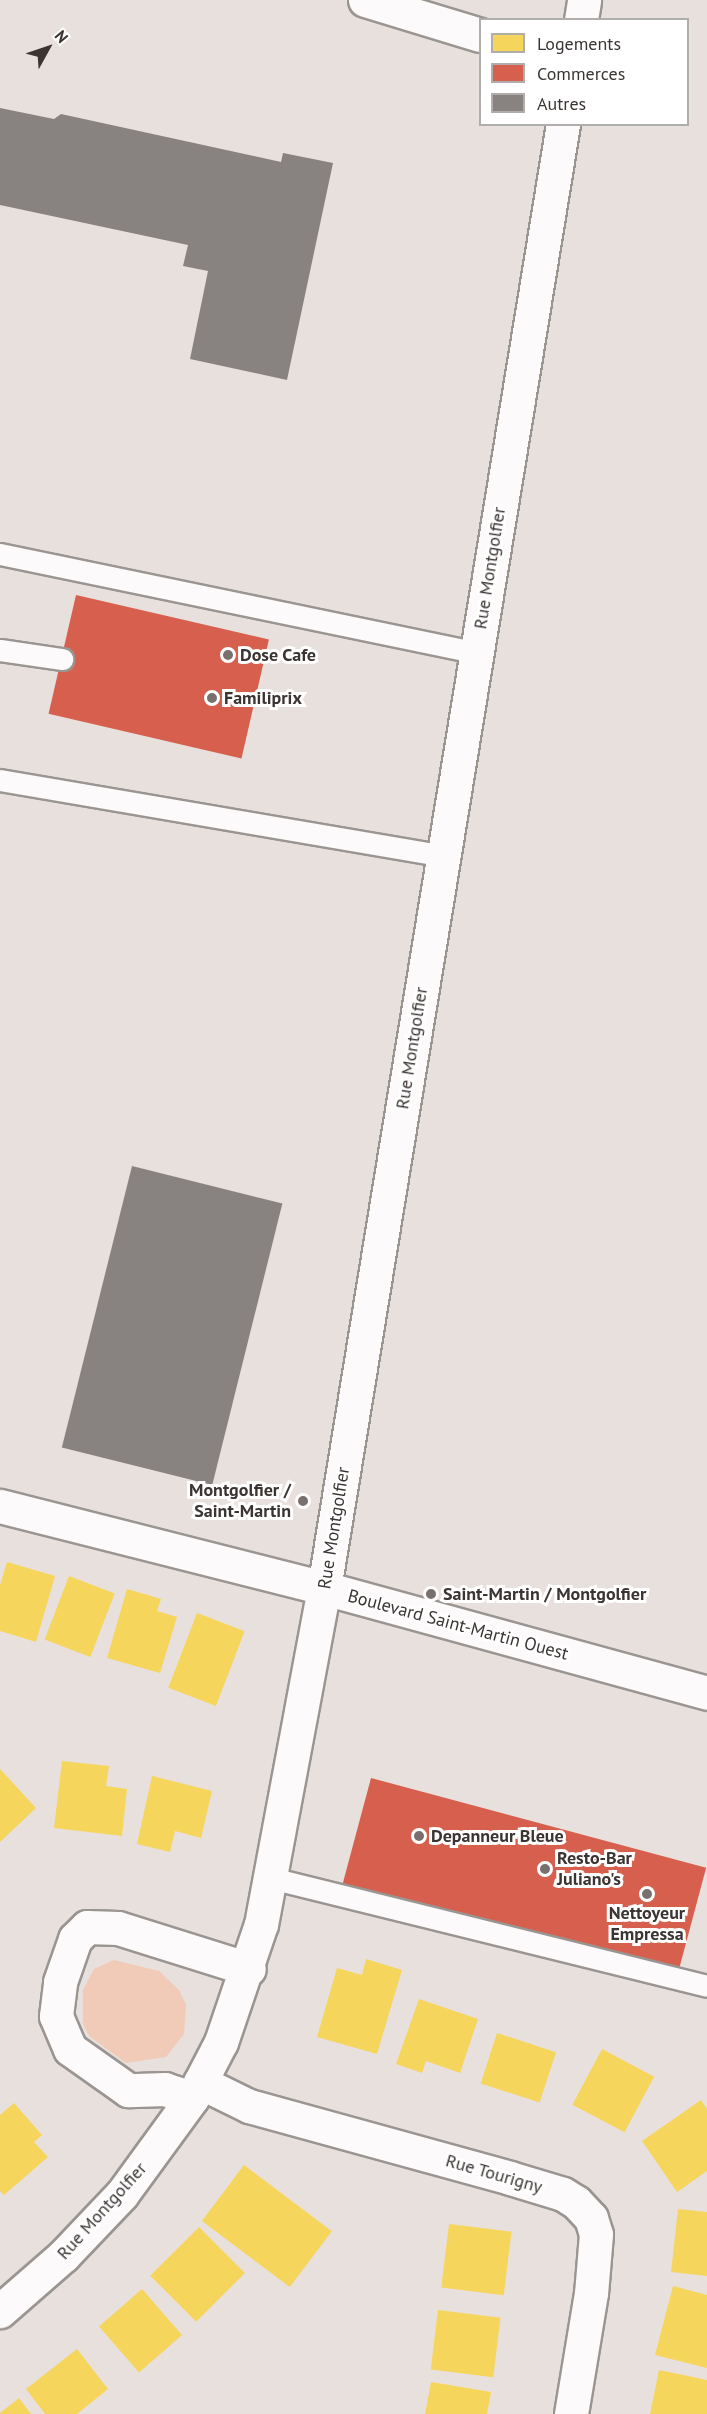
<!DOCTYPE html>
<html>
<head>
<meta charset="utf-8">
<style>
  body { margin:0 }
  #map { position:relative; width:707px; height:2414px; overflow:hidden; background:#e8e0dc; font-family:"PT Sans",sans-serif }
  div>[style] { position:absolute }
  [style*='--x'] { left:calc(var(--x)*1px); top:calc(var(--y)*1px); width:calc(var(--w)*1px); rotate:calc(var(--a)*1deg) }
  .green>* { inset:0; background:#f1cab8 }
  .homes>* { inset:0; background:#f6d55c; transform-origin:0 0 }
  .shops>* { inset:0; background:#d6604d; transform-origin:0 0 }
  .building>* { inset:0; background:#888380; transform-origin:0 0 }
  .roads { filter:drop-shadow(2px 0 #9b9592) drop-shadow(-2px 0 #9b9592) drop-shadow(0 2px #9b9592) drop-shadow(0 -2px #9b9592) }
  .service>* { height:21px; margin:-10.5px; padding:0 10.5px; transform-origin:10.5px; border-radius:10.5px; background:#fcfafa }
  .minor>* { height:33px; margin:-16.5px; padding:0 16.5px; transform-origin:16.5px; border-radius:16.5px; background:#fcfafa }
  .secondary>* { height:33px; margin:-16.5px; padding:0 16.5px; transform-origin:16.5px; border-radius:16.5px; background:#fcfafa }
  .dots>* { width:16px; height:16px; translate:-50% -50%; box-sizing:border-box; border:3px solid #fff; border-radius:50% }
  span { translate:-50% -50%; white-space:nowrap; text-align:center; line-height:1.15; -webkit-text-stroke:6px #fff; paint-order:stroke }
  .street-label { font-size:18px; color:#3a3432 }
  .poi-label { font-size:18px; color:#3a3432; font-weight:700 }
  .left { translate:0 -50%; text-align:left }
  .right { translate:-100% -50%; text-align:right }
  .legend { position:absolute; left:479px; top:18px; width:210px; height:108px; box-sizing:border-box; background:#fff; border:2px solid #b0aead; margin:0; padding:8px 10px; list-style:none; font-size:18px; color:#3a3432 }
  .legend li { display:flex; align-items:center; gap:12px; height:30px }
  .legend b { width:30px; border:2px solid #b0aead }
  .north { position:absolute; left:18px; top:18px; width:60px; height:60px; -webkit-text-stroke:4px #fff; paint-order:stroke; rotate:50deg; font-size:16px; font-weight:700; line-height:24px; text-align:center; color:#3a3432 }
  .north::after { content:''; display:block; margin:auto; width:21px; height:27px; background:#3a3432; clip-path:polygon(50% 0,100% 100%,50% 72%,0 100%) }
</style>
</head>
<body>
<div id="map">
  <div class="green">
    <i style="clip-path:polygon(114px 1960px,159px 1971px,179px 1990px,186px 2005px,184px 2034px,166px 2057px,126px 2063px,89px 2036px,83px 2024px,83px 1990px,94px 1969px)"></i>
  </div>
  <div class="homes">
    <i style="clip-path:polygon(7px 1562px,55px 1576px,36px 1642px,0 1631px,0 1585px)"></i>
    <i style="left:69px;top:1576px;width:49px;height:68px;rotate:21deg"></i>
    <i style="clip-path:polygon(127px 1589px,161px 1599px,157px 1611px,177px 1617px,160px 1673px,107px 1658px)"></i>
    <i style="left:197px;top:1613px;width:51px;height:80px;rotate:21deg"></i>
    <i style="clip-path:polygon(62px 1761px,109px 1766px,106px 1786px,127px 1789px,122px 1836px,54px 1828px)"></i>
    <i style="clip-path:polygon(0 1769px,36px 1808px,0 1842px)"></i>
    <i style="clip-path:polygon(152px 1776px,212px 1791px,201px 1838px,175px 1831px,170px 1852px,137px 1844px)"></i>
    <i style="clip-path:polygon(366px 1959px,402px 1970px,377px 2054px,317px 2037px,337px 1968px,362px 1975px)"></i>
    <i style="clip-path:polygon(419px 1999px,478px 2019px,460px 2073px,426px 2061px,422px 2073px,396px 2064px)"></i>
    <i style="left:497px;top:2033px;width:62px;height:53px;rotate:18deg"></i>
    <i style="left:602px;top:2049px;width:59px;height:63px;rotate:28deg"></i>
    <i style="clip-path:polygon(701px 2100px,707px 2109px,707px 2171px,677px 2192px,642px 2141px)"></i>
    <i style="clip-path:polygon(14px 2103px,42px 2135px,34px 2142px,48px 2157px,4px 2195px,0 2191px,0 2115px)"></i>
    <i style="left:244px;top:2165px;width:110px;height:70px;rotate:37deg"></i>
    <i style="clip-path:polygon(678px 2209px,707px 2212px,707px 2276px,671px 2272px)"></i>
    <i style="left:449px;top:2224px;width:63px;height:64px;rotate:7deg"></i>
    <i style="left:199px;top:2227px;width:65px;height:69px;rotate:45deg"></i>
    <i style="clip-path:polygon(673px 2286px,707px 2295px,707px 2368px,655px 2355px)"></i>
    <i style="left:142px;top:2289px;width:61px;height:57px;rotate:49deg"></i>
    <i style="left:438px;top:2310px;width:63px;height:60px;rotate:7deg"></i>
    <i style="clip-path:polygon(77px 2349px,108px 2389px,77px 2414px,45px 2414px,26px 2389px)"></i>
    <i style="clip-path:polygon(659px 2370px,707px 2380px,707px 2414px,650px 2414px)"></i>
    <i style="clip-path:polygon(431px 2382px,491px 2392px,487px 2414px,425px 2414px)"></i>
    <i style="clip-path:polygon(19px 2398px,31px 2414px,0 2414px,0 2413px)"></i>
  </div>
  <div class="shops">
    <i style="left:76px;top:595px;width:198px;height:122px;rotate:13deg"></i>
    <i style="left:371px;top:1778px;width:347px;height:112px;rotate:15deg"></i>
  </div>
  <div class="building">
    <i style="clip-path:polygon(0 108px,54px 119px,61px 114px,281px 162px,283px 153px,333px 163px,287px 380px,190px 359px,208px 271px,183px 266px,188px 245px,0 205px)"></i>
    <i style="left:132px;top:1166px;width:155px;height:290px;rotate:14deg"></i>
  </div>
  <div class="roads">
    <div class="service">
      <i style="--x:0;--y:554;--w:486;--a:11.7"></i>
      <i style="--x:0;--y:650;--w:63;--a:8.3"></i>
      <i style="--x:0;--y:780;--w:449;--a:9.7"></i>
      <i style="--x:271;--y:1878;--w:449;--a:13.9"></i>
    </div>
    <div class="minor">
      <i style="--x:0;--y:1506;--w:334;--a:14.2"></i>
      <i style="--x:324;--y:1588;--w:342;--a:100.6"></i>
      <i style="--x:261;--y:1924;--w:125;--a:108.7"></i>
      <i style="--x:221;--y:2042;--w:63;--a:117.4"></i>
      <i style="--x:192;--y:2098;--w:119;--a:126.1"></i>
      <i style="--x:122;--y:2194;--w:86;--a:133.6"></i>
      <i style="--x:63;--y:2256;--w:84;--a:138.9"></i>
      <i style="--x:200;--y:2082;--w:55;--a:26.1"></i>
      <i style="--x:249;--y:2106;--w:271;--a:15.4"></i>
      <i style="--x:510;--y:2178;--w:55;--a:16.8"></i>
      <i style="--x:563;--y:2194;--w:15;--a:32"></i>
      <i style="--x:576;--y:2202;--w:22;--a:47"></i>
      <i style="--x:591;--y:2218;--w:17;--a:73"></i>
      <i style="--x:596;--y:2234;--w:59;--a:94.8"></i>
      <i style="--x:591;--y:2293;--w:123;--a:99.4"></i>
      <i style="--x:192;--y:2098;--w:28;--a:-162"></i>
      <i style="--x:165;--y:2089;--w:37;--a:178"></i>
      <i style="--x:128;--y:2090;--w:71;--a:-144.7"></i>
      <i style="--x:70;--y:2049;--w:36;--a:-113"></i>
      <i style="--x:56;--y:2016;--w:34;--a:-83"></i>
      <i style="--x:60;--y:1982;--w:46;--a:-70.8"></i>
      <i style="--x:75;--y:1939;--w:17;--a:-45"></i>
      <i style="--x:87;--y:1927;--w:31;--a:2"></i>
      <i style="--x:118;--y:1928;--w:137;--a:17.4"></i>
    </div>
    <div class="secondary">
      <i style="--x:365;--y:0;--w:120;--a:16.9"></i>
      <i style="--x:581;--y:20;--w:20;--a:-81"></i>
      <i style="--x:563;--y:124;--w:1483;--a:99.27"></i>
      <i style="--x:324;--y:1588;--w:397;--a:15.3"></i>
    </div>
  </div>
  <div class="dots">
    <i style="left:228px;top:655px;background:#77706e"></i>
    <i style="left:212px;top:698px;background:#77706e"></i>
    <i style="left:303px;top:1501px;background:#77706e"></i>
    <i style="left:431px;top:1594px;background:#77706e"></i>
    <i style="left:419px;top:1836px;background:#77706e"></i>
    <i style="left:545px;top:1869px;background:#77706e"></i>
    <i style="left:647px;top:1894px;background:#77706e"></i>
  </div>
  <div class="street-label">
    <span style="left:490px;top:568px;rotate:-81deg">Rue Montgolfier</span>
    <span style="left:412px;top:1048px;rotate:-81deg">Rue Montgolfier</span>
    <span style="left:334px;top:1528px;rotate:-81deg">Rue Montgolfier</span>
    <span style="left:458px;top:1625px;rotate:15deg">Boulevard Saint-Martin Ouest</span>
    <span style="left:494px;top:2174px;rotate:16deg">Rue Tourigny</span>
    <span style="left:102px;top:2211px;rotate:-48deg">Rue Montgolfier</span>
  </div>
  <div class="poi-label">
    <span class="left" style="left:240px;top:655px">Dose Cafe</span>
    <span class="left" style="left:224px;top:698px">Familiprix</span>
    <span class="right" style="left:291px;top:1501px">Montgolfier /<br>Saint-Martin</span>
    <span class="left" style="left:443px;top:1594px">Saint-Martin / Montgolfier</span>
    <span class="left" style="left:431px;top:1836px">Depanneur Bleue</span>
    <span class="left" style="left:557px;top:1869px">Resto-Bar<br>Juliano's</span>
    <span style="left:647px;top:1924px">Nettoyeur<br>Empressa</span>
  </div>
  <ul class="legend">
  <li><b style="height:16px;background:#f6d55c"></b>Logements</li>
  <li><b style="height:16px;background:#d6604d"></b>Commerces</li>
  <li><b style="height:16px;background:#888380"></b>Autres</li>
  </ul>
  <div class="north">N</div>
</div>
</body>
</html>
